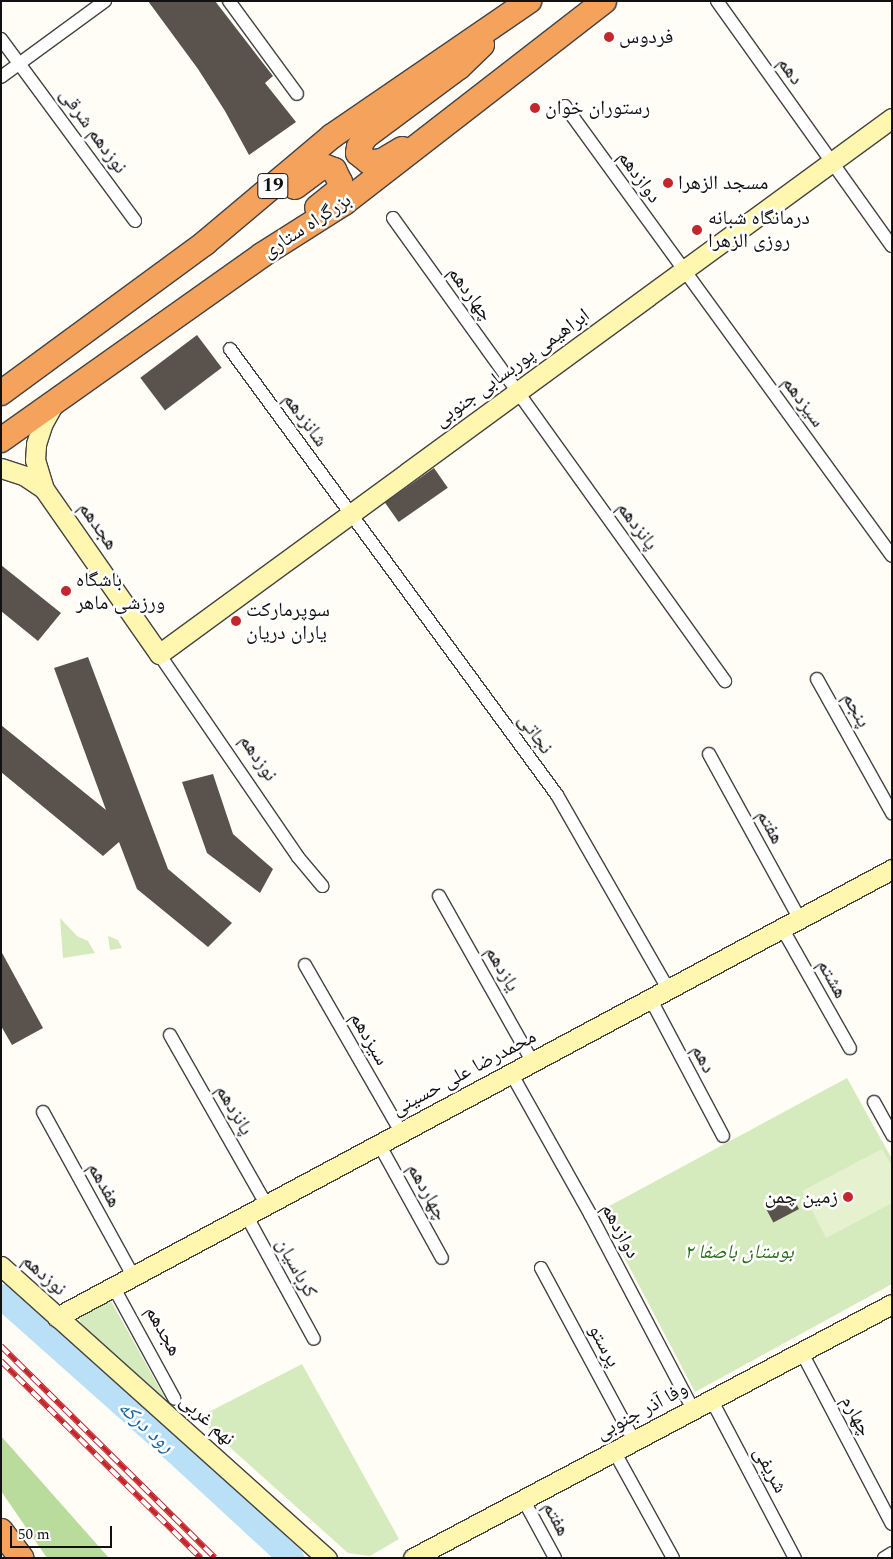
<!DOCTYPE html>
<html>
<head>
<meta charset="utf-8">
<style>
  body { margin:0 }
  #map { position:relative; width:893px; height:1559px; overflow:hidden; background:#fffdf5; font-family:Spectral,"Noto Naskh Arabic",serif }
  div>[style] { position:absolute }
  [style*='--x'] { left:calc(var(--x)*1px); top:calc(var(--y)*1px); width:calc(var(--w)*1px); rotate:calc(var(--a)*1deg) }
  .green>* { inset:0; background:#d5ebbd }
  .forest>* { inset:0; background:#b9dc9c }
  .pitch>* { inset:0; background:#e6f2cf }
  .river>* { height:25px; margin:-12.5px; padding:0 12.5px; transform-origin:12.5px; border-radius:12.5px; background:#b9e0f7 }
  .building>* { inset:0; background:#5a524d; transform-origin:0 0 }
  .roads { filter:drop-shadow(1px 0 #444) drop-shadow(-1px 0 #444) drop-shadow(0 1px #444) drop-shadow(0 -1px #444) }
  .street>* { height:12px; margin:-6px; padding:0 6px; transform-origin:6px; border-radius:6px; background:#fff }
  .secondary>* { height:19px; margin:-9.5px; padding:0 9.5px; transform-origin:9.5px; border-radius:9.5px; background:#fff6b0 }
  .highway>* { height:24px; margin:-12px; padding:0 12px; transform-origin:12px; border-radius:12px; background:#f5a25d }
  .rail>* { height:5.5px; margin-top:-2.75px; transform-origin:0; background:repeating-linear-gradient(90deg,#fff 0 11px,#c4262e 0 22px); box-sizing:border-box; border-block:1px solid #c4262e }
  .dots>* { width:14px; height:14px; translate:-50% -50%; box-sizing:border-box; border:2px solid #fff; border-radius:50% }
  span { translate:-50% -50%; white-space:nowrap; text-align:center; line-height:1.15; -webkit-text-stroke:5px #fff; paint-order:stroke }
  .shield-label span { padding:1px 4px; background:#fff; border:1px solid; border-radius:4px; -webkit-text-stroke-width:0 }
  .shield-label { font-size:19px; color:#111; font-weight:700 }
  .poi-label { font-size:20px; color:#111 }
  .left { translate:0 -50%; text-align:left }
  .right { translate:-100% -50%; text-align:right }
  .street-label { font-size:20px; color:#111 }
  .park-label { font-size:20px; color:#2f6b1f; font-style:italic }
  .water-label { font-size:21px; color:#1768a6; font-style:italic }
  .frame { position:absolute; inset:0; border:2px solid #111; pointer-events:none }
  .scale { position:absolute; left:10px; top:1526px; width:102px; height:22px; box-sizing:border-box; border:2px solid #111; border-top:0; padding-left:6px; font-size:15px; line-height:18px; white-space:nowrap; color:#111; -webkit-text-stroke:4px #fff; paint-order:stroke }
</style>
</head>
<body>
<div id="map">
  <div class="green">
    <i style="clip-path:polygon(60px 918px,77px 936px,88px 941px,95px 953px,63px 958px)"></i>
    <i style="clip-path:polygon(108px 936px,118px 940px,122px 948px,110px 950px)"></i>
    <i style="clip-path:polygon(847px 1078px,892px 1159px,892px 1284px,695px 1392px,600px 1211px)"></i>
    <i style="clip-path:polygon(107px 1294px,169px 1405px,81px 1325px,78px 1313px)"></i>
    <i style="clip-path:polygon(302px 1364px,399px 1539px,370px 1556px,348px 1553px,197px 1418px)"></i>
  </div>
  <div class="forest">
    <i style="clip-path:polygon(1px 1436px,109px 1558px,47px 1558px,1px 1491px)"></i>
  </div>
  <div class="pitch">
    <i style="clip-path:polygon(882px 1149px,892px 1166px,892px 1203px,826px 1238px,802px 1191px)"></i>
  </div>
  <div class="river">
    <i style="--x:1;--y:1296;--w:230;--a:41.7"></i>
    <i style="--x:173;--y:1449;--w:161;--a:42.7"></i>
  </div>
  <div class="building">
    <i style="clip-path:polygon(148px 1px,215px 1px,273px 76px,265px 83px,296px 122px,249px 155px,225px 111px,198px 69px)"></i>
    <i style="left:197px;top:335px;width:41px;height:71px;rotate:53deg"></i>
    <i style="left:434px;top:468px;width:24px;height:60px;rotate:55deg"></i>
    <i style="clip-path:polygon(1px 565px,61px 613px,38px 641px,1px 611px)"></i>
    <i style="clip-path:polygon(88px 657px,168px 869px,232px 923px,208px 947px,137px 889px,119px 842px,103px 856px,1px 772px,1px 725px,106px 810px,54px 668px)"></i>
    <i style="clip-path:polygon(213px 774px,233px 834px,273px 869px,260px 893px,207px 853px,182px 782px)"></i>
    <i style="clip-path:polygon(1px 951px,43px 1028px,12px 1045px,1px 1026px)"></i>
    <i style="left:791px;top:1194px;width:17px;height:29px;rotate:62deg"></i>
  </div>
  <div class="roads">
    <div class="street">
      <i style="--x:229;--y:1;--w:115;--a:53.8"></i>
      <i style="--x:717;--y:1;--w:301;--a:54.5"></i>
      <i style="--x:1;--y:39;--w:226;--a:53.6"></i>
      <i style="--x:1;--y:77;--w:129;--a:-36.2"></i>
      <i style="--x:565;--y:106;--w:556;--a:54"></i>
      <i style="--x:393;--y:218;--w:570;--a:54.36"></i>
      <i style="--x:230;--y:349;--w:553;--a:53.75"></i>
      <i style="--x:557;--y:795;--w:224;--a:60.2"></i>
      <i style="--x:159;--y:654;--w:246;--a:55.6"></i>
      <i style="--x:298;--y:857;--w:38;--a:50"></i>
      <i style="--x:817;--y:679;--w:154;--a:60.8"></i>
      <i style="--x:709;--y:754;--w:187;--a:61.2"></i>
      <i style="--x:439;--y:896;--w:189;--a:60.6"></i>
      <i style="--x:782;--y:928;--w:138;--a:60.5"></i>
      <i style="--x:305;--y:965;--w:193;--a:60.1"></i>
      <i style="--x:650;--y:998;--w:156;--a:62.1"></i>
      <i style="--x:170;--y:1035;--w:194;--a:60.4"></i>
      <i style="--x:511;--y:1073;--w:162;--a:60.7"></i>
      <i style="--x:590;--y:1214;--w:221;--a:62.2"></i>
      <i style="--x:874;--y:1102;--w:38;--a:61"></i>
      <i style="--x:43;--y:1112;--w:187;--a:61.2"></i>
      <i style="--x:379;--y:1144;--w:130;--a:61.1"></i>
      <i style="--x:246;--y:1215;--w:141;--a:61.3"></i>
      <i style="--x:541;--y:1268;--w:196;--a:61.7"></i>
      <i style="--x:113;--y:1286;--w:128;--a:61.4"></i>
      <i style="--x:801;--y:1351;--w:195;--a:62.3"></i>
      <i style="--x:711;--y:1399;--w:180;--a:62.2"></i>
      <i style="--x:614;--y:1451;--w:122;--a:61.1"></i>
      <i style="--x:523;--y:1499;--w:67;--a:61.5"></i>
      <i style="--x:884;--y:1558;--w:9;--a:-32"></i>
    </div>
    <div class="secondary">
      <i style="--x:1;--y:468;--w:25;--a:18"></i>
      <i style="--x:25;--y:476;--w:23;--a:34"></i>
      <i style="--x:44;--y:489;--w:201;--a:55.1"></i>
      <i style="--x:159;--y:654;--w:908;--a:-36.18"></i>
      <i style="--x:44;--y:489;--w:30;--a:-107"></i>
      <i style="--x:35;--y:460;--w:16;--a:-86"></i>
      <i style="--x:36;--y:444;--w:22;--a:-72"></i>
      <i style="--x:43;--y:423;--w:23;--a:-61"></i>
      <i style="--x:1;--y:1266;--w:438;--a:41.9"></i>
      <i style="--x:57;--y:1317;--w:948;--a:-28.21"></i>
      <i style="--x:413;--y:1558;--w:542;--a:-27.94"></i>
    </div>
    <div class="highway">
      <i style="--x:402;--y:149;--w:23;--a:149"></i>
      <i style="--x:382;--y:161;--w:7;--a:172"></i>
      <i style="--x:375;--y:162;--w:6;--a:180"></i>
      <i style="--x:369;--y:162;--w:14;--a:-141"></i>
      <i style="--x:358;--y:153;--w:6;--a:-81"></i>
      <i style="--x:359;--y:147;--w:13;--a:-58"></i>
      <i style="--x:366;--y:136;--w:116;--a:-36.6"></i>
      <i style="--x:459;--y:67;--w:32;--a:-44"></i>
      <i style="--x:295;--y:187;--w:31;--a:-37"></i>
      <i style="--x:320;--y:168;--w:6;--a:-9"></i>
      <i style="--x:326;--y:167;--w:9;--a:21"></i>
      <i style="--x:334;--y:170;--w:13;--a:63"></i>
      <i style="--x:340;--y:182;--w:8;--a:97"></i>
      <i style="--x:339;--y:190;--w:28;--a:141"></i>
      <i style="--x:1;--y:393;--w:253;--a:-36.3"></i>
      <i style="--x:205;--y:243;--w:166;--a:-40.1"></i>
      <i style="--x:332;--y:136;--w:239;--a:-34.4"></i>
      <i style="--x:1;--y:440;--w:320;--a:-35.3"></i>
      <i style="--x:262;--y:255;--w:97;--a:-32.4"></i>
      <i style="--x:344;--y:203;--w:329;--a:-37.8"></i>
      <i style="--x:1;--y:1531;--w:34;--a:53"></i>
    </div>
  </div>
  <div class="rail">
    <i style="--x:1;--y:1346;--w:301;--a:44.7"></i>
    <i style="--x:1;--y:1361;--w:281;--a:44.6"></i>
  </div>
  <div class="dots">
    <i style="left:609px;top:37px;background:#c4262e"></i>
    <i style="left:535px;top:108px;background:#c4262e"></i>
    <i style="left:668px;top:183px;background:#c4262e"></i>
    <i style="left:697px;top:230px;background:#c4262e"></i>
    <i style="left:66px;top:591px;background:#c4262e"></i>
    <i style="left:236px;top:621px;background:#c4262e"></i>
    <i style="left:848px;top:1197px;background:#c4262e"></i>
  </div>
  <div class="shield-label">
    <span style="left:273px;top:186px">19</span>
  </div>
  <div class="poi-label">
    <span class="left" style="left:619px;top:37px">فردوس</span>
    <span class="left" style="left:545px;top:108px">رستوران خوان</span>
    <span class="left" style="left:678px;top:183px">مسجد الزهرا</span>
    <span class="left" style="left:708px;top:230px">درمانگاه شبانه<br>روزی الزهرا</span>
    <span class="left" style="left:76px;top:592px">باشگاه<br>ورزشی ماهر</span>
    <span class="left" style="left:246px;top:622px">سوپرمارکت<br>یاران دریان</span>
    <span class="right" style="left:838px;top:1197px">زمین چمن</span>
  </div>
  <div class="street-label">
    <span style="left:790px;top:71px;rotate:54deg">دهم</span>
    <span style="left:93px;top:131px;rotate:54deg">نوزدهم شرقی</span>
    <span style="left:639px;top:177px;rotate:54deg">دوازدهم</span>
    <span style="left:307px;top:226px;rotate:-33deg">بزرگراه ستاری</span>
    <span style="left:470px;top:294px;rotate:54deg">چهاردهم</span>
    <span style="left:512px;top:368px;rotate:-36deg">ابراهیمی پوربسابی جنوبی</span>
    <span style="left:803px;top:402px;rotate:54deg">سیزدهم</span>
    <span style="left:305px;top:420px;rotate:54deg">شانزدهم</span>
    <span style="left:98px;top:526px;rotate:55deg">هجدهم</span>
    <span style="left:637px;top:526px;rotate:54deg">پانزدهم</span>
    <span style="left:856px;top:710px;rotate:61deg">پنجم</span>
    <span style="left:535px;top:734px;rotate:54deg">نجاتی</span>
    <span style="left:258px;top:758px;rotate:56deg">نوزدهم</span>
    <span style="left:770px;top:827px;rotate:61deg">هفتم</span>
    <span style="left:502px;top:969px;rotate:60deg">یازدهم</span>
    <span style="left:832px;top:979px;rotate:61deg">هشتم</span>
    <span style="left:369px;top:1039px;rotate:60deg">سیزدهم</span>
    <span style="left:703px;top:1059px;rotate:62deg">دهم</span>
    <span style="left:464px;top:1073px;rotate:-28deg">محمدرضا علی حسینی</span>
    <span style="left:234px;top:1110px;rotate:60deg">پانزدهم</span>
    <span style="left:104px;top:1185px;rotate:61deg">هفدهم</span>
    <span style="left:427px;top:1192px;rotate:61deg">چهاردهم</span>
    <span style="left:620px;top:1231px;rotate:62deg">دوازدهم</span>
    <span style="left:296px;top:1268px;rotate:61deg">کرباسیان</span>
    <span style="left:44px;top:1275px;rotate:42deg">نوزدهم</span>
    <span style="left:163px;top:1331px;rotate:61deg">هجدهم</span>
    <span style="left:604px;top:1346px;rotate:62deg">پرستو</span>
    <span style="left:642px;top:1411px;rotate:-28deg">وفا آذر جنوبی</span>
    <span style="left:856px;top:1416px;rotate:62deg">چهارم</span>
    <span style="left:207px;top:1420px;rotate:42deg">نهم غربی</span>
    <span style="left:770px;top:1470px;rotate:62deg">شریفی</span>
    <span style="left:556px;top:1519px;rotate:62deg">هفتم</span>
  </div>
  <div class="park-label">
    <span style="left:739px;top:1252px">بوستان باصفا ۲</span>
  </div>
  <div class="water-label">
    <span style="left:146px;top:1427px;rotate:42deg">رود درکه</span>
  </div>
  <div class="frame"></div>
  <div class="scale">50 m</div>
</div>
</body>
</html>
